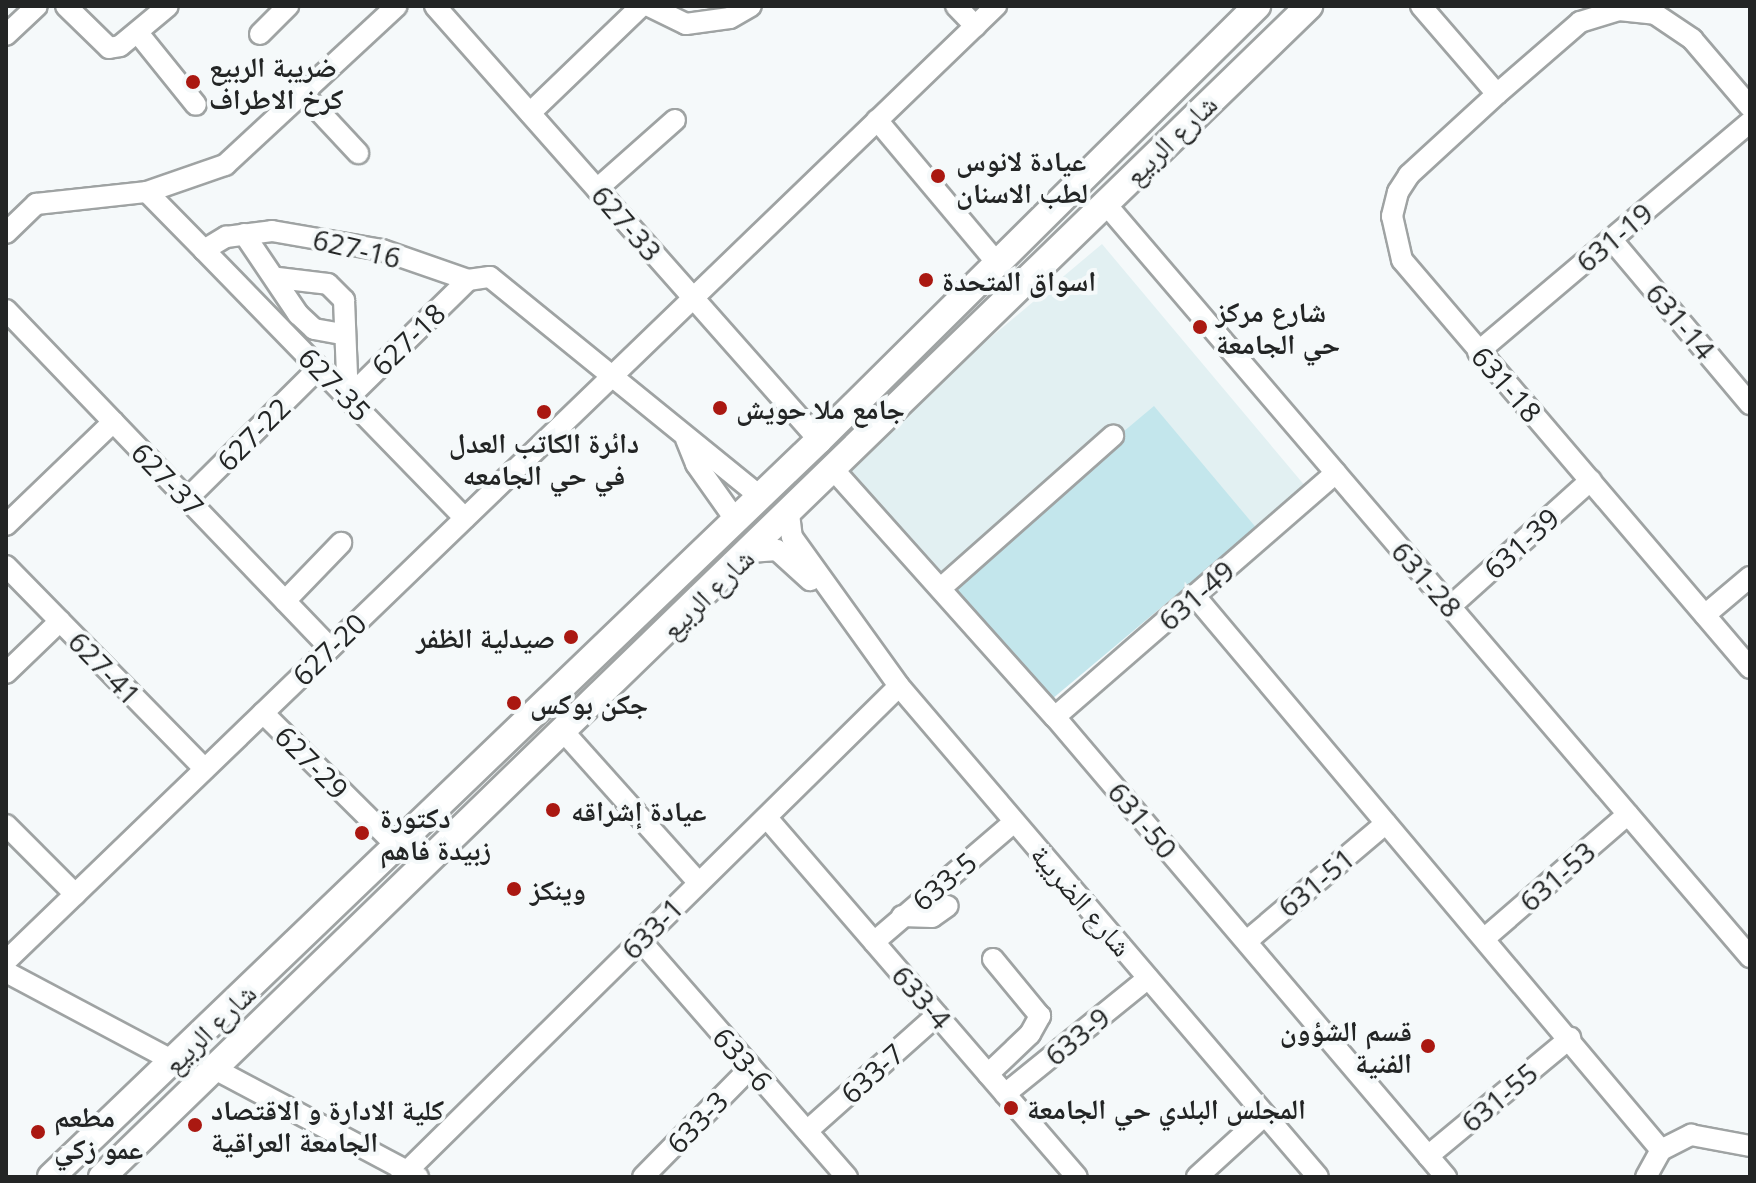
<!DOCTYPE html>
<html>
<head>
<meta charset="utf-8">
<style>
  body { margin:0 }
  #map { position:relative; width:1756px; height:1183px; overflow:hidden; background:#f5f9fa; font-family:"Open Sans","Noto Naskh Arabic",sans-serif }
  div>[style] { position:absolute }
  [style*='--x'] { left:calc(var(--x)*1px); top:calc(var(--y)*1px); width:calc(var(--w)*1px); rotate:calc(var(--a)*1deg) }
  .built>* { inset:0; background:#e2f0f2; transform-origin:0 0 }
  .green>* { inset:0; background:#c3e6ec; transform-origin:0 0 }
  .roads { filter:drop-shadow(2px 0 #9fa3a3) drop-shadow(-2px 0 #9fa3a3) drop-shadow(0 2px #9fa3a3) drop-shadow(0 -2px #9fa3a3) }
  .minor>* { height:20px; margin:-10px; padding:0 10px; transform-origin:10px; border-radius:10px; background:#fff }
  .major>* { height:26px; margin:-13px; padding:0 13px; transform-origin:13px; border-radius:13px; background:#fff }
  .dots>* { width:22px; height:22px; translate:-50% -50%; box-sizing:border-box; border:4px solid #f5f9fa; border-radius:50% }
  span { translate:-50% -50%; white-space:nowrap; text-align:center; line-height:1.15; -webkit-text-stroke:8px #f5f9fa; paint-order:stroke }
  .poi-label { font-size:28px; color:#232525; font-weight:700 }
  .left { translate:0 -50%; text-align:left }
  .right { translate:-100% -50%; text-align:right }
  .street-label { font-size:28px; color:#232525 }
  .frame { position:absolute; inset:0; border:8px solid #232525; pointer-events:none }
</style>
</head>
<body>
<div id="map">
  <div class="built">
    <i style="left:1102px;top:244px;width:315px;height:338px;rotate:50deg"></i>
  </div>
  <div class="green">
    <i style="left:1154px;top:406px;width:159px;height:270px;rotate:50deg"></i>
  </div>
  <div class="roads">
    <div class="minor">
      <i style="--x:66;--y:6;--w:60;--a:44.3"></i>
      <i style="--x:109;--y:48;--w:11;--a:-10"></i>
      <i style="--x:120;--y:46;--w:62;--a:-39.8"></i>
      <i style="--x:435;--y:6;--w:579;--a:48.5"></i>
      <i style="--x:649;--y:6;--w:41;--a:25.9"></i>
      <i style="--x:686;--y:24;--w:44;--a:-7.8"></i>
      <i style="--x:730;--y:18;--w:24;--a:-30"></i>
      <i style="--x:956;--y:6;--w:28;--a:46"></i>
      <i style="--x:1421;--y:6;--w:116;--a:49.2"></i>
      <i style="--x:1497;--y:94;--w:110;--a:-40.9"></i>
      <i style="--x:1580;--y:22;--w:41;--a:-17.1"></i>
      <i style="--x:1619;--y:10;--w:36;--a:6"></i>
      <i style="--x:1655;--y:14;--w:45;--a:34"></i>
      <i style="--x:1692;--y:39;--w:89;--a:49.5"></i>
      <i style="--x:138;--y:33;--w:92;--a:51.1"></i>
      <i style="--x:260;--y:34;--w:40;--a:-45"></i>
      <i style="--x:6;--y:35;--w:42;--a:-43.1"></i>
      <i style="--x:303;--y:94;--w:81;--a:47"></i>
      <i style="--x:1497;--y:94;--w:120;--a:137.4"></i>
      <i style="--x:1409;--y:175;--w:20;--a:123"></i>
      <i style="--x:1398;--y:192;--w:25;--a:104"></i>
      <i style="--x:1392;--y:216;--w:45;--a:77.2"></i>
      <i style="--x:1402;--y:260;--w:536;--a:49.54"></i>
      <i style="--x:530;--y:113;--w:154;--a:-43.9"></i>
      <i style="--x:877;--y:120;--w:185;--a:50"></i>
      <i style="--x:597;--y:189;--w:104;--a:-41.5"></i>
      <i style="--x:147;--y:192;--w:83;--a:-19.1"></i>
      <i style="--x:225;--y:165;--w:234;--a:-42.8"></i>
      <i style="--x:1104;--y:202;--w:994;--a:49.45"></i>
      <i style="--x:6;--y:233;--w:42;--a:-44"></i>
      <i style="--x:36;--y:204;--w:112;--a:-6.2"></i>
      <i style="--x:147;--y:192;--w:81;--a:45.5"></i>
      <i style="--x:204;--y:250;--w:26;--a:-31"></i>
      <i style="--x:226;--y:237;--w:46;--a:-7.4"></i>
      <i style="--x:272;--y:231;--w:112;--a:9.8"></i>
      <i style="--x:382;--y:250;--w:91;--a:19.2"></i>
      <i style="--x:468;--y:280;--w:22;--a:-8"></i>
      <i style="--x:490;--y:277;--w:347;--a:39.1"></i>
      <i style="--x:244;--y:234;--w:97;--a:56"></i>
      <i style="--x:298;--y:314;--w:22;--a:43"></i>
      <i style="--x:314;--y:329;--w:29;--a:10"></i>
      <i style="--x:1611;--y:239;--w:216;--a:49.9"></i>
      <i style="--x:204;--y:250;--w:374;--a:45.8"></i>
      <i style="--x:278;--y:278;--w:50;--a:6.8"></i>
      <i style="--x:328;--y:284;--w:23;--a:45"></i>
      <i style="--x:344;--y:300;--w:98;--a:87.7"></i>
      <i style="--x:6;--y:310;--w:468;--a:46.2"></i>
      <i style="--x:1478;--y:352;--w:356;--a:-40.2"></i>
      <i style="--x:348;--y:398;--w:168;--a:-44.5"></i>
      <i style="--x:686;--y:439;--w:27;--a:68"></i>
      <i style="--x:696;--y:464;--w:67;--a:54.7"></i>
      <i style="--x:832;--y:468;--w:334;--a:48.2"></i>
      <i style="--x:1055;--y:717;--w:604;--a:49.64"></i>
      <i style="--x:187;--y:499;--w:186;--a:-44.8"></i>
      <i style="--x:789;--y:514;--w:23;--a:83"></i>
      <i style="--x:792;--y:537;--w:183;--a:54.3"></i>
      <i style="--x:899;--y:686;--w:645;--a:49.52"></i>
      <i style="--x:6;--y:525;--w:149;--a:-43.9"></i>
      <i style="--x:750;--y:552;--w:27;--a:-4"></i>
      <i style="--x:777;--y:550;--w:45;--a:42.3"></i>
      <i style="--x:6;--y:566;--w:284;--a:45.6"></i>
      <i style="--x:941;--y:588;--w:230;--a:-41.5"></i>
      <i style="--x:1194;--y:595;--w:725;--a:49.92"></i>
      <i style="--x:285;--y:601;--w:81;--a:-46"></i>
      <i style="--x:1451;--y:606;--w:188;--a:-42"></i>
      <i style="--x:1705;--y:615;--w:59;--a:-40.2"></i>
      <i style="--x:6;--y:673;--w:75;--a:-43.9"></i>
      <i style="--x:263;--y:713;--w:187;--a:44.8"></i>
      <i style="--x:1055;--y:717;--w:372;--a:-41"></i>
      <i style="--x:563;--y:731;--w:203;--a:48.2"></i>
      <i style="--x:767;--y:818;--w:474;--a:49.2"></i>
      <i style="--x:6;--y:825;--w:98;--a:45"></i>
      <i style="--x:902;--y:916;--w:30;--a:2"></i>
      <i style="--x:932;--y:917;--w:19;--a:-35"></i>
      <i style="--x:1485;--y:938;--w:189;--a:-40.9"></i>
      <i style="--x:640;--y:940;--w:315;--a:48.9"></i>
      <i style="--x:1247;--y:941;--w:182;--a:-40.3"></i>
      <i style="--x:874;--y:942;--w:184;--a:-40.6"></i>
      <i style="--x:6;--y:961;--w:1376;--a:-43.97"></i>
      <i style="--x:6;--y:972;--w:191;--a:28"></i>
      <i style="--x:215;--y:1069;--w:230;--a:28"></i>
      <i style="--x:988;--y:1074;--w:58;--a:-43.6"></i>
      <i style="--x:1030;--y:1034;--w:21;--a:-61"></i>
      <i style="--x:1040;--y:1016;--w:74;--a:-129.5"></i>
      <i style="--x:1005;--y:1094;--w:184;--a:-39"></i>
      <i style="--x:807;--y:1131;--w:174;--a:-41.7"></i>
      <i style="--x:1428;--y:1156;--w:185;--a:-39.7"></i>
      <i style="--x:401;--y:1177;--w:699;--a:-44.59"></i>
      <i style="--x:643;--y:1177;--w:154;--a:-45.5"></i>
      <i style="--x:1197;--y:1177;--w:92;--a:-42.4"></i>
      <i style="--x:1646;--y:1177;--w:31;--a:-61"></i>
      <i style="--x:1661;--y:1150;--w:34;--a:-27"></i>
      <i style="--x:1691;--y:1135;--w:60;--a:10.6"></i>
    </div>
    <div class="major">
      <i style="--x:51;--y:1177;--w:1064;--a:-43.82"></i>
      <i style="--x:819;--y:440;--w:617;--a:-44.74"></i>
      <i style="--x:102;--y:1177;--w:1682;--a:-44.13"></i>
    </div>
  </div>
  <div class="dots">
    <i style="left:193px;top:82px;background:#aa1811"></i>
    <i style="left:938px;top:176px;background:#aa1811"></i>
    <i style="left:926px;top:280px;background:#aa1811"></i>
    <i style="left:1200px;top:327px;background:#aa1811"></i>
    <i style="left:720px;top:408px;background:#aa1811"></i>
    <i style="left:544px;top:412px;background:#aa1811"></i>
    <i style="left:571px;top:637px;background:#aa1811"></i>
    <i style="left:514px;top:703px;background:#aa1811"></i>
    <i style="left:553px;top:810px;background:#aa1811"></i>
    <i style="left:362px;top:833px;background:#aa1811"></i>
    <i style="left:514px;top:889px;background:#aa1811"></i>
    <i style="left:1428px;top:1046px;background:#aa1811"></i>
    <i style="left:1011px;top:1108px;background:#aa1811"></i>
    <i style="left:195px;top:1125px;background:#aa1811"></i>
    <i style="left:38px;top:1132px;background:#aa1811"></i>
  </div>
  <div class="poi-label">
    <span class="left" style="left:209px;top:82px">ضريبة الربيع<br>كرخ الاطراف</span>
    <span class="left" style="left:956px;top:176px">عيادة لانوس<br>لطب الاسنان</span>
    <span class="left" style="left:942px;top:280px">اسواق المتحدة</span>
    <span class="left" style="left:1216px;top:327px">شارع مركز<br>حي الجامعة</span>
    <span class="left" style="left:736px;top:408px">جامع ملا حويش</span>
    <span style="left:544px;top:458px">دائرة الكاتب العدل<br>في حي الجامعه</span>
    <span class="right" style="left:555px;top:637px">صيدلية الظفر</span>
    <span class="left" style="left:530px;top:703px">جكن بوكس</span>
    <span class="left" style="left:571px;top:810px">عيادة إشراقه</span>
    <span class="left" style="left:380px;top:833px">دكتورة<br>زبيدة فاهم</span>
    <span class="left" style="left:530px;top:889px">وينكز</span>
    <span class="right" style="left:1412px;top:1046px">قسم الشؤون<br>الفنية</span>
    <span class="left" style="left:1027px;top:1108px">المجلس البلدي حي الجامعة</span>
    <span class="left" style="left:211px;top:1125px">كلية الادارة و الاقتصاد<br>الجامعة العراقية</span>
    <span class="left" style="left:54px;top:1132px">مطعم<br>عمو زكي</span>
  </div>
  <div class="street-label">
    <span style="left:1170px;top:139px;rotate:-44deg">شارع الربيع</span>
    <span style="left:627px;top:223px;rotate:49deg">627-33</span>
    <span style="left:1614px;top:237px;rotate:-40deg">631-19</span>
    <span style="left:357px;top:248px;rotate:13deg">627-16</span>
    <span style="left:1681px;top:321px;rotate:50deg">631-14</span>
    <span style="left:408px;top:339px;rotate:-44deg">627-18</span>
    <span style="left:335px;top:384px;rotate:46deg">627-35</span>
    <span style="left:1507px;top:384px;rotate:49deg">631-18</span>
    <span style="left:253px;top:434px;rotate:-45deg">627-22</span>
    <span style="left:168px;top:479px;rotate:46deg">627-37</span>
    <span style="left:1521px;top:543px;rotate:-42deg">631-39</span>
    <span style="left:1427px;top:579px;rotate:49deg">631-28</span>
    <span style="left:707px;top:593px;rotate:-44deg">شارع الربيع</span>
    <span style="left:1196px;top:595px;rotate:-41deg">631-49</span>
    <span style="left:329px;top:649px;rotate:-44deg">627-20</span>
    <span style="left:105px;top:668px;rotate:46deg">627-41</span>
    <span style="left:312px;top:762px;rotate:45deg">627-29</span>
    <span style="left:1143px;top:820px;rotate:50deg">631-50</span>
    <span style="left:1557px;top:876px;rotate:-41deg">631-53</span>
    <span style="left:944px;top:881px;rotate:-40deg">633-5</span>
    <span style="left:1316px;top:882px;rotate:-40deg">631-51</span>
    <span style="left:1082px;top:900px;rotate:49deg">شارع الضريبة</span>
    <span style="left:652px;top:928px;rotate:-45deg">633-1</span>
    <span style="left:922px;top:997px;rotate:49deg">633-4</span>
    <span style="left:209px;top:1028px;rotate:-44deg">شارع الربيع</span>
    <span style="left:1077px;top:1036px;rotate:-39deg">633-9</span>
    <span style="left:743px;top:1059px;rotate:49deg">633-6</span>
    <span style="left:872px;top:1073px;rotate:-42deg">633-7</span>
    <span style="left:1499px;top:1097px;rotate:-40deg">631-55</span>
    <span style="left:697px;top:1122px;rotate:-46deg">633-3</span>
  </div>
  <div class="frame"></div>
</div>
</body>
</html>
